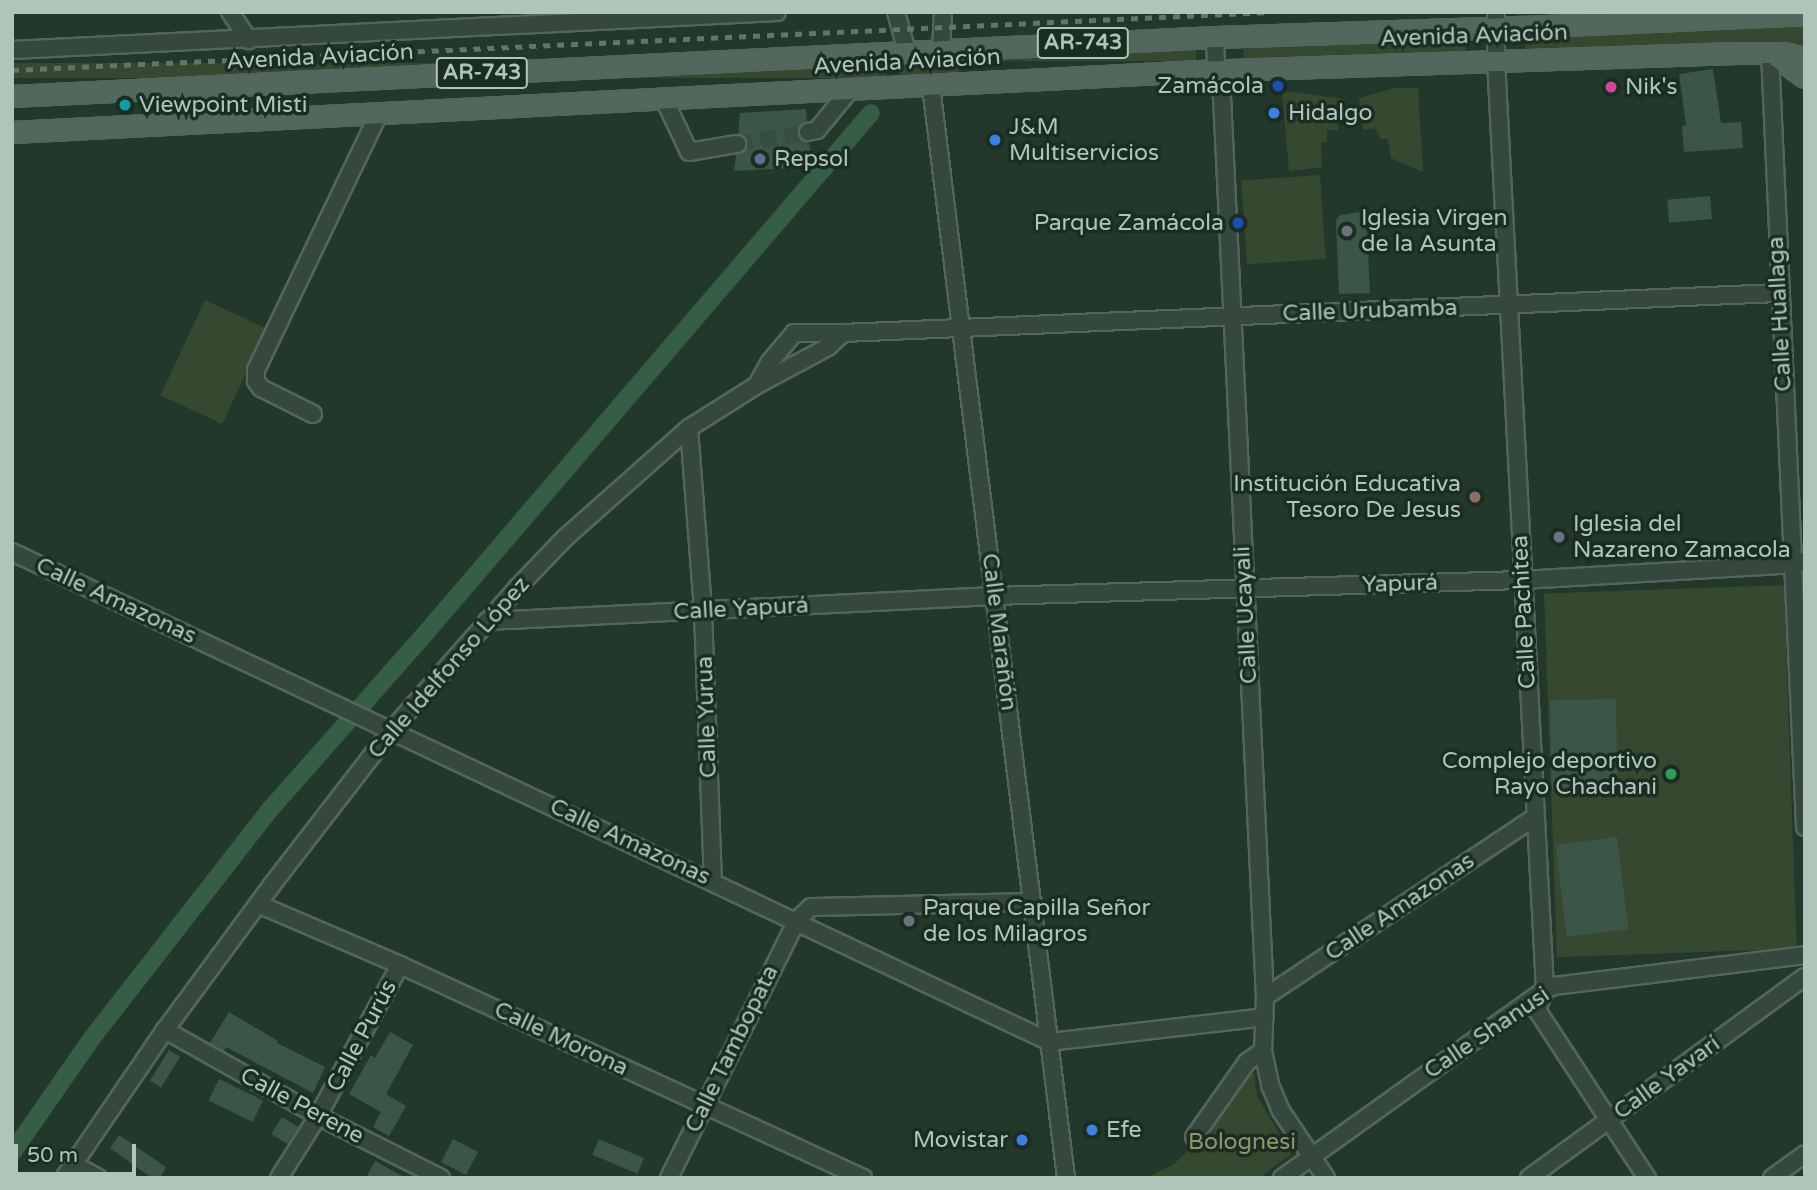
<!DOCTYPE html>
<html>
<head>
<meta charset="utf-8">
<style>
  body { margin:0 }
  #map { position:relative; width:1817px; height:1190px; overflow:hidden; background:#22382b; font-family:"Varela Round",sans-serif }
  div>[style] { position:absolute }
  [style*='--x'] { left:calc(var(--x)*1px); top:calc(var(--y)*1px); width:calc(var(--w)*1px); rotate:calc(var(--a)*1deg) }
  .green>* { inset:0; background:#36482f; transform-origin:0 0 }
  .canal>* { height:18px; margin:-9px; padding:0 9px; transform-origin:9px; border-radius:9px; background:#365e46 }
  .building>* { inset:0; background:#3b5646; transform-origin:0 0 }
  .minor-tunnel>* { height:16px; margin-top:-8px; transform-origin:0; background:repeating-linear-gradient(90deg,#374d40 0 16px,transparent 0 24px) }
  .roads { filter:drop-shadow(2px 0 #53665b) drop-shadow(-2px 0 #53665b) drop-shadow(0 2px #53665b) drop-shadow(0 -2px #53665b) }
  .minor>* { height:16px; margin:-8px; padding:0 8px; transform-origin:8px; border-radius:8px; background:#36483d }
  .major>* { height:19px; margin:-9.5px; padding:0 9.5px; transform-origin:9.5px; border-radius:9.5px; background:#53685c }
  .rail>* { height:5px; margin-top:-2.5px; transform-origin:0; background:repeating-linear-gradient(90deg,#5f7668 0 7px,transparent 0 14px) }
  .dots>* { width:19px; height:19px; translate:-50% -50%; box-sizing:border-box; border:4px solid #1b2d22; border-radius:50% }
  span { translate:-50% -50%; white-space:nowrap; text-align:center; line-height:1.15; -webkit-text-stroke:7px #1b2d22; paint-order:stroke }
  .shield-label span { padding:2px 5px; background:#1b2d22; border:2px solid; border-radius:5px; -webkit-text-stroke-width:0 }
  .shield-label { font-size:21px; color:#b0c5b9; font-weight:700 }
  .street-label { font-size:23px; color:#b0c5b9 }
  .poi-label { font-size:23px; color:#b0c5b9 }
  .right { translate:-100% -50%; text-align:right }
  .left { translate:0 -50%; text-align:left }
  .park-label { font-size:23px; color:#929469 }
  .frame { position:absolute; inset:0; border:14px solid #b0c5b9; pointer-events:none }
  .scale { position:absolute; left:14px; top:1144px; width:122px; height:32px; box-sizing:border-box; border:4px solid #b0c5b9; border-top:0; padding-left:9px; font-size:21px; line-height:24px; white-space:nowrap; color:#b0c5b9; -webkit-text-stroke:5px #1b2d22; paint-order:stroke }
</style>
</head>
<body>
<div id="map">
  <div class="green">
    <i style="clip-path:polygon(1805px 21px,1805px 49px,1525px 51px,1525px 35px)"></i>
    <i style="left:1465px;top:35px;width:18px;height:222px;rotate:87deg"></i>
    <i style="left:1196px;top:46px;width:15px;height:226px;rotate:90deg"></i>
    <i style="left:958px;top:59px;width:15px;height:59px;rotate:86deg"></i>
    <i style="left:887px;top:63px;width:15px;height:876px;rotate:90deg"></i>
    <i style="clip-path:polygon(1395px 88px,1418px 88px,1423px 172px,1391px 158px,1388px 139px,1381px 139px,1375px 128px,1363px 130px,1359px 98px)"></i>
    <i style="clip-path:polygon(1282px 91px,1344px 99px,1343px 113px,1338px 114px,1338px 130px,1327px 130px,1327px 142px,1321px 143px,1322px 167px,1289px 171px)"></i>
    <i style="left:1320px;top:175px;width:84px;height:79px;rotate:86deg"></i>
    <i style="left:205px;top:300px;width:68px;height:105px;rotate:25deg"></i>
    <i style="left:1784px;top:585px;width:364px;height:240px;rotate:88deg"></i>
    <i style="clip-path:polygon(1254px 1073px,1257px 1096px,1291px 1154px,1259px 1178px,1146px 1178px,1174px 1164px,1202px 1137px,1246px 1075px)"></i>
  </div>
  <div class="canal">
    <i style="--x:12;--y:1153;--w:140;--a:-55.2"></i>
    <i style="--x:92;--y:1038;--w:285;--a:-52.1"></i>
    <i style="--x:267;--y:813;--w:237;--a:-48.6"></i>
    <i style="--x:424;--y:635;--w:687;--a:-49.43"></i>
  </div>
  <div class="building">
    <i style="clip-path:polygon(1713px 69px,1721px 123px,1741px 122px,1743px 148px,1684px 152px,1682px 126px,1686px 125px,1679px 74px)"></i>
    <i style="clip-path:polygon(806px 109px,807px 121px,800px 125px,798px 134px,801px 140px,809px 142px,812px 167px,734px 171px,736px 155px,747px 147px,745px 138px,738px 134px,740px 113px)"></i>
    <i style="left:1710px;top:196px;width:23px;height:43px;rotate:85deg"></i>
    <i style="clip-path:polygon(1366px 211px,1370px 293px,1339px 294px,1336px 221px,1340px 215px)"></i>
    <i style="left:1616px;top:699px;width:89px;height:66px;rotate:89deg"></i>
    <i style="left:1617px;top:837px;width:93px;height:62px;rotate:83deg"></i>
    <i style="clip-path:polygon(229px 1012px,278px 1041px,277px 1043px,325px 1067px,313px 1093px,226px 1047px,224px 1051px,210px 1043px)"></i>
    <i style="clip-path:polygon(390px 1032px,413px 1045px,386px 1094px,406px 1106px,389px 1136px,373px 1127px,381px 1112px,349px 1094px,371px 1055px,375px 1058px)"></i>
    <i style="left:169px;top:1050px;width:13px;height:36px;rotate:32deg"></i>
    <i style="left:219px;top:1079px;width:49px;height:24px;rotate:26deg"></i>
    <i style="left:282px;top:1117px;width:19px;height:20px;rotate:32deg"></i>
    <i style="clip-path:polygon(119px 1135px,166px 1167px,160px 1178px,152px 1178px,110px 1148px)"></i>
    <i style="left:453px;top:1139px;width:28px;height:26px;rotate:27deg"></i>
    <i style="left:599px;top:1139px;width:49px;height:17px;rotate:23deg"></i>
    <i style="clip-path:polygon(375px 1161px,406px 1178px,366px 1178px)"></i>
  </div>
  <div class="minor-tunnel">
    <i style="--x:737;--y:144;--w:72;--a:-9.6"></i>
  </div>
  <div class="roads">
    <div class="minor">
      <i style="--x:230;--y:12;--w:34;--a:56"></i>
      <i style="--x:896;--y:12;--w:41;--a:74.6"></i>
      <i style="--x:1496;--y:12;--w:48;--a:90"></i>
      <i style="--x:1496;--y:60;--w:931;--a:86.98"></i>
      <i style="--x:1545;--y:990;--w:22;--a:112"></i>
      <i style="--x:1537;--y:1010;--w:201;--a:56.8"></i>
      <i style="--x:1215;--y:37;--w:34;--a:88"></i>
      <i style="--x:1216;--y:71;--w:26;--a:77"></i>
      <i style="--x:1222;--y:96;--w:902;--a:87.27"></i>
      <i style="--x:1265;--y:997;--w:54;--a:92.1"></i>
      <i style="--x:1263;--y:1051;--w:35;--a:78"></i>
      <i style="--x:1270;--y:1085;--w:28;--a:67"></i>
      <i style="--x:1281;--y:1111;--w:81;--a:56.1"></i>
      <i style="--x:12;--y:50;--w:766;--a:-2.84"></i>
      <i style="--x:941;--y:50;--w:38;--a:-87"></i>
      <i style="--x:1770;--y:53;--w:775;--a:87.41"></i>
      <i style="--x:931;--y:86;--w:1100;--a:82.95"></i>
      <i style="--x:665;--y:101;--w:56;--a:64.8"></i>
      <i style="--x:689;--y:152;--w:49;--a:-9.5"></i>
      <i style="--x:808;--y:132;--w:9;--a:-13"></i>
      <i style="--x:817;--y:130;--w:52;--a:-50.5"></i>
      <i style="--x:757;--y:385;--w:25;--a:-61"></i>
      <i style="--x:769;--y:363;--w:39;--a:-50"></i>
      <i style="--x:794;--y:333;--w:49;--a:0"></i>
      <i style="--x:313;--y:414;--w:58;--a:-153.4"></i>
      <i style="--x:261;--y:388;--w:9;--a:-126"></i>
      <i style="--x:256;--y:381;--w:11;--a:-90"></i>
      <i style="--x:256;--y:370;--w:283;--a:-64.4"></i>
      <i style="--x:689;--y:428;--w:184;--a:85.6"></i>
      <i style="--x:703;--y:611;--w:269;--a:87.9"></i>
      <i style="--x:12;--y:552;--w:1148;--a:25.27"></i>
      <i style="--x:1050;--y:1042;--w:216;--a:-6.6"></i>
      <i style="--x:487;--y:621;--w:508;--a:-2.82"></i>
      <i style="--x:994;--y:596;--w:528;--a:-1.74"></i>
      <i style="--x:1522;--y:580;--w:259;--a:-3.3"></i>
      <i style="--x:1781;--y:565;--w:24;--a:-9"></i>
      <i style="--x:258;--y:904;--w:155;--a:23.2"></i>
      <i style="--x:400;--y:965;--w:510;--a:24.7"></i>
      <i style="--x:1265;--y:997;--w:324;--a:-33.7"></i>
      <i style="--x:165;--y:1030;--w:176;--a:29.3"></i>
      <i style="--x:318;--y:1116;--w:138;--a:26.8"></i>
      <i style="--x:1194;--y:1137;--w:92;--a:-54.8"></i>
      <i style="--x:1247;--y:1062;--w:19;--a:-35"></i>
      <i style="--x:73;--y:1164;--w:29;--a:29"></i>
      <i style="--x:64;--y:1178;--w:179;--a:-55.7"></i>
      <i style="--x:165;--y:1030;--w:179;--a:-53.6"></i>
      <i style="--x:271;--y:886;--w:196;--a:-52.3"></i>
      <i style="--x:391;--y:731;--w:192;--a:-48.6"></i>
      <i style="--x:518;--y:587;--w:68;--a:-46.2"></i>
      <i style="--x:565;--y:538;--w:166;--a:-41.6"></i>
      <i style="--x:689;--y:428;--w:80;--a:-32.3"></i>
      <i style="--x:757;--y:385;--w:81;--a:-28.2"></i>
      <i style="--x:828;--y:347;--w:21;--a:-43"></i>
      <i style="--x:843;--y:333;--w:937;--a:-2.45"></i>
      <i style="--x:279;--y:1178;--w:73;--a:-57.8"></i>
      <i style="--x:318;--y:1116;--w:172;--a:-61.5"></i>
      <i style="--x:669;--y:1178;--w:288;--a:-63.6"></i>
      <i style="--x:797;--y:920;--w:19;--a:-43"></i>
      <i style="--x:811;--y:907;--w:222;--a:-1.3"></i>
      <i style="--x:1282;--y:1178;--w:323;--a:-35.6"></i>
      <i style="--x:1545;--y:990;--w:10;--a:-24"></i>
      <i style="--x:1554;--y:986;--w:253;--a:-7"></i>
      <i style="--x:1529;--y:1178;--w:341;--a:-36.1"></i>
      <i style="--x:1772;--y:1178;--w:41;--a:-36"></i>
    </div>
    <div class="major">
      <i style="--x:1777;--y:57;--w:34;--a:36"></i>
      <i style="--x:12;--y:96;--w:1204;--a:-2.81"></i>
      <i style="--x:1215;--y:37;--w:307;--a:-1.9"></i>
      <i style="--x:1522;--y:27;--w:283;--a:-2.6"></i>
      <i style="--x:12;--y:132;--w:1188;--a:-2.94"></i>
      <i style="--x:1198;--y:71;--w:541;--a:-1.91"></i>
      <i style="--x:1739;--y:53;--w:44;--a:0"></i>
      <i style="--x:1783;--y:53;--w:23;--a:13"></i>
    </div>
  </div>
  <div class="rail">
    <i style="--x:12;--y:70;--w:1260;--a:-2.64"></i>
  </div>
  <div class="dots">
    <i style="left:1278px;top:86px;background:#1a4fb4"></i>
    <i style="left:1611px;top:87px;background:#d1479c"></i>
    <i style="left:125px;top:105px;background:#0f9aa8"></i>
    <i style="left:1274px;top:113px;background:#3f7fe0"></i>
    <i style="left:995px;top:140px;background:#3f7fe0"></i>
    <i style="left:760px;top:159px;background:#5c6f8a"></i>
    <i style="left:1238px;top:223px;background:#1a4fb4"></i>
    <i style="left:1347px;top:231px;background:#6b7280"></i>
    <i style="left:1475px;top:497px;background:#8d6e63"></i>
    <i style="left:1559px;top:537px;background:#6b7280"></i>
    <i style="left:1671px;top:774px;background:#2e9e5b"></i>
    <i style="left:909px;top:921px;background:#6b7280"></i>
    <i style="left:1092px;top:1130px;background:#3f7fe0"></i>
    <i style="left:1022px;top:1140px;background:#3f7fe0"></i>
  </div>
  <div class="shield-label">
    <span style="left:1083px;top:43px">AR-743</span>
    <span style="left:482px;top:73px">AR-743</span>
  </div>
  <div class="street-label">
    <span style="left:1474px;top:36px;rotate:-2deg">Avenida Aviación</span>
    <span style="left:320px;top:57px;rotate:-3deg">Avenida Aviación</span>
    <span style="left:907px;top:62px;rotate:-3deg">Avenida Aviación</span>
    <span style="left:1370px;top:311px;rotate:-2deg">Calle Urubamba</span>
    <span style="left:1780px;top:314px;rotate:-93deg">Calle Huallaga</span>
    <span style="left:1400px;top:584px;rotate:-2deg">Yapurá</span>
    <span style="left:116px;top:601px;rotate:25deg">Calle Amazonas</span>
    <span style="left:741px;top:609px;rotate:-3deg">Calle Yapurá</span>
    <span style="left:1524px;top:612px;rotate:-93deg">Calle Pachitea</span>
    <span style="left:1246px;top:615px;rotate:-93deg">Calle Ucayali</span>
    <span style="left:999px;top:632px;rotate:83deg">Calle Marañón</span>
    <span style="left:449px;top:668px;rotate:-49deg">Calle Idelfonso López</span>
    <span style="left:707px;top:717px;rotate:-92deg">Calle Yurua</span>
    <span style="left:630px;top:842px;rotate:25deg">Calle Amazonas</span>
    <span style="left:1400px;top:907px;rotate:-34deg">Calle Amazonas</span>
    <span style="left:1487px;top:1033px;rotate:-34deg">Calle Shanusi</span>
    <span style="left:362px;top:1036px;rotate:-62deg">Calle Purús</span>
    <span style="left:561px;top:1039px;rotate:25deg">Calle Morona</span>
    <span style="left:732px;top:1049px;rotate:-64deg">Calle Tambopata</span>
    <span style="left:1667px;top:1078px;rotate:-36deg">Calle Yavarí</span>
    <span style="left:302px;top:1106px;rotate:28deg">Calle Perene</span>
  </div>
  <div class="poi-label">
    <span class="right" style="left:1264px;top:86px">Zamácola</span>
    <span class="left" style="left:1625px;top:87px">Nik's</span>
    <span class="left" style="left:139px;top:105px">Viewpoint Misti</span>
    <span class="left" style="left:1288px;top:113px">Hidalgo</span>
    <span class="left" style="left:1009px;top:140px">J&amp;M<br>Multiservicios</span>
    <span class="left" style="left:774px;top:159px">Repsol</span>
    <span class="left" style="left:1361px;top:231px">Iglesia Virgen<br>de la Asunta</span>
    <span class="right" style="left:1224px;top:223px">Parque Zamácola</span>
    <span class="right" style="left:1461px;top:497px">Institución Educativa<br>Tesoro De Jesus</span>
    <span class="left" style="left:1573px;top:537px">Iglesia del<br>Nazareno Zamacola</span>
    <span class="right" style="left:1657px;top:774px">Complejo deportivo<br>Rayo Chachani</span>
    <span class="left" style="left:923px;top:921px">Parque Capilla Señor<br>de los Milagros</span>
    <span class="left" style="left:1106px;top:1130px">Efe</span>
    <span class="right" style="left:1008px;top:1140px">Movistar</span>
  </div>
  <div class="park-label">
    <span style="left:1242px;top:1142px">Bolognesi</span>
  </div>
  <div class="frame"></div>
  <div class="scale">50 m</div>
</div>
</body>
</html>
